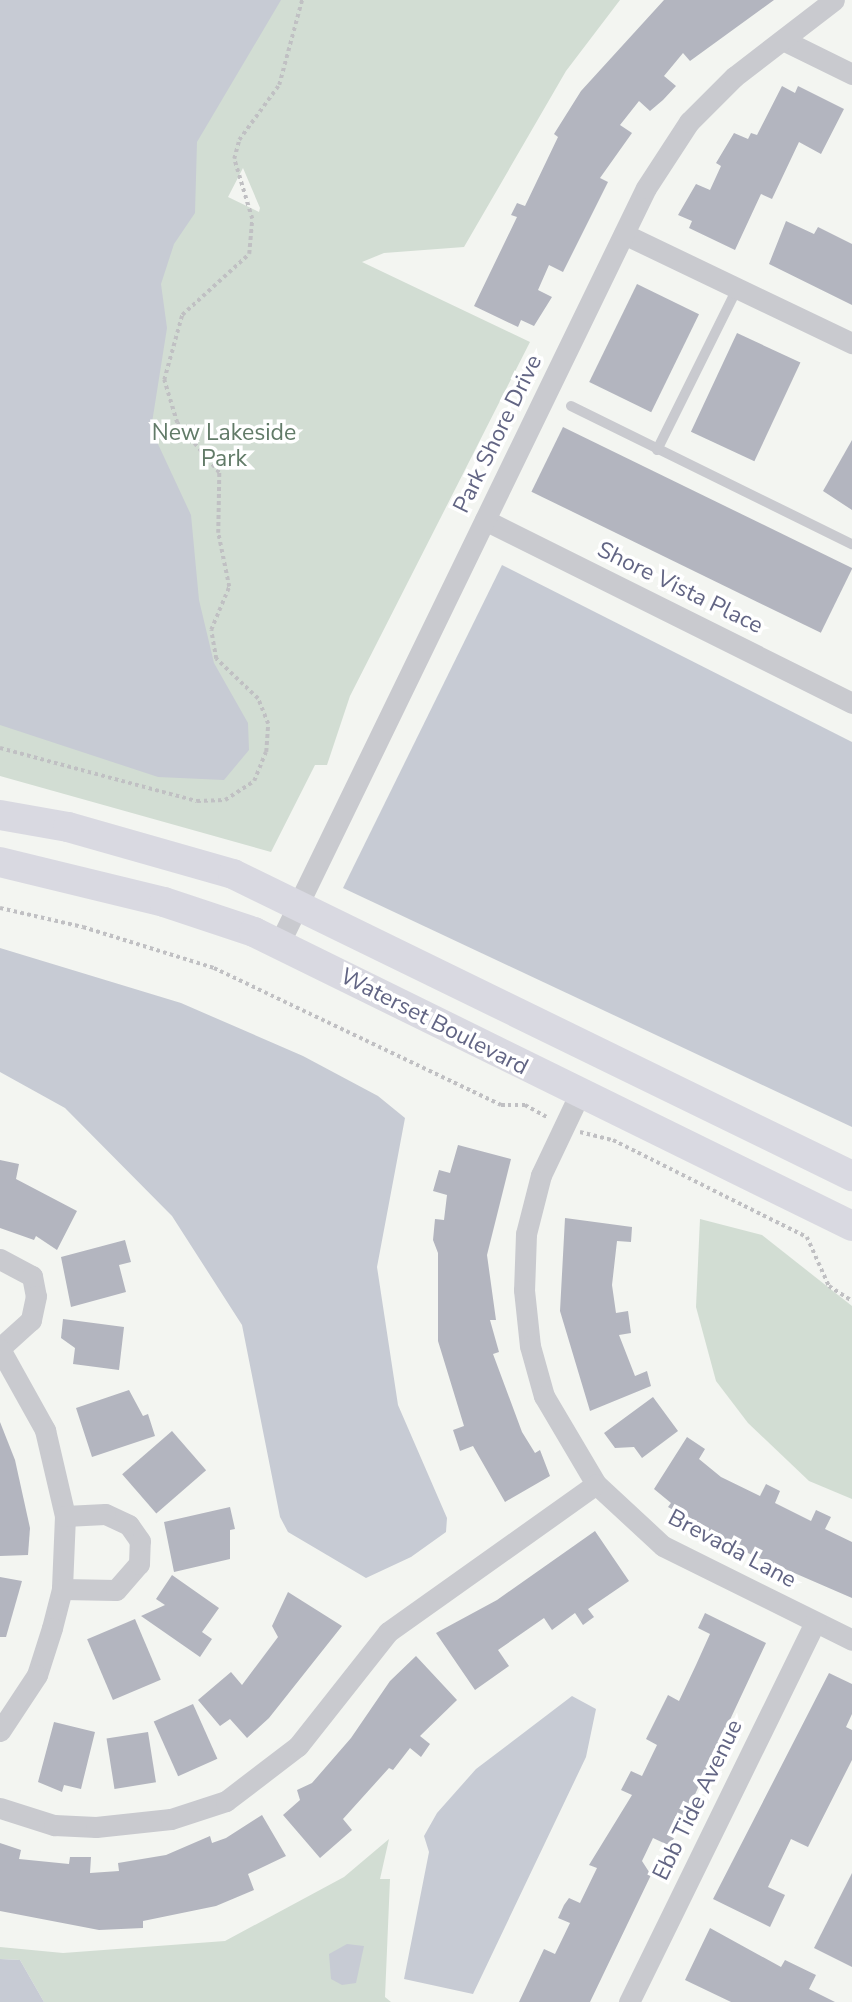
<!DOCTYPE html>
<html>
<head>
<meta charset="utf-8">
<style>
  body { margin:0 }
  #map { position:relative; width:852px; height:2002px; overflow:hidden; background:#f3f5f1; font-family:"Nunito Sans",sans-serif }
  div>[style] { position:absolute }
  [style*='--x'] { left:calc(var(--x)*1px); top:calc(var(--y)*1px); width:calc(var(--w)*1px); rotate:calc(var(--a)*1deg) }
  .green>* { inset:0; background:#d2ddd3 }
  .water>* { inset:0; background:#c7cbd4 }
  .building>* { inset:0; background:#b3b5bf; transform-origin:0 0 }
  .path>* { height:3.5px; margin-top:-1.75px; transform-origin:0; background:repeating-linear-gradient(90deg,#c0c0c3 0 3.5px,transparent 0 7px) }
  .lane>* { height:10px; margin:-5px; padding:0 5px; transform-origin:5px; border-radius:5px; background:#c9cacf }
  .street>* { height:21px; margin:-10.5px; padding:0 10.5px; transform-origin:10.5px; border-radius:10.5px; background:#c9cacf }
  .secondary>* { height:30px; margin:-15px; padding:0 15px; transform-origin:15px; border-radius:15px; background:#d9d9e1 }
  span { translate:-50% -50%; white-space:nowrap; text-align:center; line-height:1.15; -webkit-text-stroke:7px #fff; paint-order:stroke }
  .park-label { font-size:23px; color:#627b68 }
  .street-label { font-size:23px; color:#626584 }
</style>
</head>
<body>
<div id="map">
  <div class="green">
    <i style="clip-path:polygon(evenodd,0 0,620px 0,566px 71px,464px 247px,384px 253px,362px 262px,530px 342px,350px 696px,327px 765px,315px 765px,271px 852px,0 776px,0 0,243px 168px,260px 208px,259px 212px,228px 197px,243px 168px)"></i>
    <i style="clip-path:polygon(700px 1219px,762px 1235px,852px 1306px,852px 1499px,809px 1481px,748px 1423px,716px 1381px,696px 1307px)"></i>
    <i style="clip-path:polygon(389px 1839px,380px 1879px,390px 1879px,385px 1997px,391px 2002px,44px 2002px,20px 1960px,0 1959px,0 1947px,63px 1953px,225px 1941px,344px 1877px)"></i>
  </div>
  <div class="water">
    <i style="clip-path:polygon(0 0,281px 0,197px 142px,195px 213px,174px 244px,161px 284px,167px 328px,151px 429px,191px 515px,199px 600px,214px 663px,248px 723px,249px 750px,224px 780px,158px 777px,0 725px)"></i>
    <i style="clip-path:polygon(502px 565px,852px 742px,852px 1127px,343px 888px)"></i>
    <i style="clip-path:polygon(0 948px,181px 1003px,303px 1056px,378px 1096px,405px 1118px,377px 1267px,398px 1405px,447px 1518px,446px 1532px,411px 1557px,366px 1578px,288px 1532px,280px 1517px,242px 1325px,172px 1216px,65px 1108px,0 1072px)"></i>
    <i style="clip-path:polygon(572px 1696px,596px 1709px,586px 1757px,473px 1994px,404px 1979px,429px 1852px,424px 1836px,437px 1813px,476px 1769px)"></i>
    <i style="clip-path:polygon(347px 1944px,364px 1946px,356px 1983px,342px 1985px,331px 1979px,329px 1954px)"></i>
    <i style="clip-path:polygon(0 1959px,20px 1960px,44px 2002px,0 2002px)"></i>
  </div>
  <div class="building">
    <i style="clip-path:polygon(664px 0,774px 0,690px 61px,683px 53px,664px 76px,676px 86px,663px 100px,650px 111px,639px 101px,620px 125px,632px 133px,600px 178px,608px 182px,563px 272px,549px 265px,538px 290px,552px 297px,534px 326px,521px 320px,518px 327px,474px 306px,517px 217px,511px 215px,517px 203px,525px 206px,558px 137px,554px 134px,581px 91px)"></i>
    <i style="clip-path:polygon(782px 86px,795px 93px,798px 86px,844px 109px,821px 154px,799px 142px,772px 199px,761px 194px,735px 250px,689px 228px,692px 221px,678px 215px,696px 184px,710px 190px,721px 166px,716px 163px,734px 133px,748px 139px,751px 133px,757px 135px)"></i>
    <i style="clip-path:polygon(786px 221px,814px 234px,818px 227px,852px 244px,852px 305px,769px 264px)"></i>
    <i style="left:637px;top:284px;width:69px;height:109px;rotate:26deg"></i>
    <i style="left:737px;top:333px;width:70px;height:109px;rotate:25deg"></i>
    <i style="left:563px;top:427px;width:322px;height:72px;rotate:26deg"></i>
    <i style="clip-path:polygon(852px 440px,852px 510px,823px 491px)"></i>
    <i style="clip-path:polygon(458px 1145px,511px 1159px,487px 1255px,496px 1320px,490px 1320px,499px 1352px,493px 1354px,522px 1432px,535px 1453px,540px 1450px,550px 1476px,505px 1502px,473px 1446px,460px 1451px,453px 1430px,464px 1426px,438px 1341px,438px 1253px,433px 1240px,435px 1219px,444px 1220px,447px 1195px,433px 1191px,439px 1170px,450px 1173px)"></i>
    <i style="clip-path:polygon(0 1160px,19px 1164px,16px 1179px,77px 1211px,57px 1250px,36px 1236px,34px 1240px,0 1228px)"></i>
    <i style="clip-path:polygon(565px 1218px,632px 1227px,631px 1242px,617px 1241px,612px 1285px,616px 1313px,628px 1311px,631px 1333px,619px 1335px,635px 1376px,647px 1371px,651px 1386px,590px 1411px,560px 1311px)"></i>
    <i style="clip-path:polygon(125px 1240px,131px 1262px,119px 1265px,126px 1292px,71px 1307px,61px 1257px)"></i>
    <i style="clip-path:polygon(63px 1319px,124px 1327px,119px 1370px,73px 1364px,75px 1348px,61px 1338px)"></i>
    <i style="clip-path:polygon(129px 1390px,143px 1416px,148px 1414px,155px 1436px,92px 1457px,76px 1408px)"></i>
    <i style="clip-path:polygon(653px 1397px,678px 1431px,642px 1458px,634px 1447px,615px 1448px,604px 1433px)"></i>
    <i style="clip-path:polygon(0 1422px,15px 1460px,30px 1528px,28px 1555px,0 1556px)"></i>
    <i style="left:172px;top:1431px;width:52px;height:66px;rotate:49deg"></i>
    <i style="clip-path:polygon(687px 1437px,705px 1449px,699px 1459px,721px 1477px,760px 1496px,766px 1484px,780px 1491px,775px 1503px,811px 1521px,816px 1510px,831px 1517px,825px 1529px,852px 1542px,852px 1598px,741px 1550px,668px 1507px,671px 1503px,654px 1489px)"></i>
    <i style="clip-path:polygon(230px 1507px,235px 1529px,230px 1530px,230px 1559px,174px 1572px,164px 1522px)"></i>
    <i style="clip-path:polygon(595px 1531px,629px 1581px,588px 1609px,594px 1617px,583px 1625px,575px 1613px,552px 1630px,544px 1618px,498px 1650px,509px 1666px,475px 1690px,436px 1633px,497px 1600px)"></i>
    <i style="clip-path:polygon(172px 1575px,219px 1608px,202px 1632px,212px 1639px,200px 1657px,141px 1616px,165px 1605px,156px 1599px)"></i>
    <i style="clip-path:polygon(0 1577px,22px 1581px,6px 1637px,0 1637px)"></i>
    <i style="clip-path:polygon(288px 1592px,342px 1626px,269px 1718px,247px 1738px,230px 1719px,220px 1726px,198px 1700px,231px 1672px,242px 1685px,278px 1637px,272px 1626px)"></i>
    <i style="clip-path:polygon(705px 1613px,766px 1643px,682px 1822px,670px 1846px,653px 1838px,642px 1861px,651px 1875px,590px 2002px,519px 2002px,544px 1949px,555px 1954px,570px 1923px,558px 1918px,564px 1905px,569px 1898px,580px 1903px,597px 1868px,589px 1865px,632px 1795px,621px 1790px,631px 1771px,642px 1776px,657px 1745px,646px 1739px,668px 1695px,679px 1701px,696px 1665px,710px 1634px,698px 1628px)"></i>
    <i style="left:135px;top:1619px;width:66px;height:52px;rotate:67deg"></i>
    <i style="clip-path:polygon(416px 1656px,457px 1700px,420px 1736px,430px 1744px,421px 1757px,410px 1748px,393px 1770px,389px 1768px,343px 1819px,352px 1830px,320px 1858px,283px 1815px,300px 1800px,297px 1790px,312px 1783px,351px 1738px,390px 1681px)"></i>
    <i style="clip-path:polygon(829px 1673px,852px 1684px,852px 1714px,846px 1727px,852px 1730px,852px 1760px,808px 1847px,791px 1839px,768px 1887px,785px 1895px,770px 1927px,713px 1899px)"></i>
    <i style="left:193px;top:1704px;width:60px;height:43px;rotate:66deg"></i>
    <i style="clip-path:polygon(54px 1722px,95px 1732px,81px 1789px,64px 1785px,62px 1792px,38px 1782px)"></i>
    <i style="left:148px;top:1732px;width:51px;height:42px;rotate:81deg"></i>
    <i style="clip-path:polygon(262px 1815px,286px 1856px,248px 1874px,254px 1890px,216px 1906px,143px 1921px,143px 1928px,99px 1930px,0 1911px,0 1843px,21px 1850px,19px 1859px,69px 1864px,70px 1857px,91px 1857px,90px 1873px,119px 1871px,118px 1863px,166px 1855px,210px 1836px,212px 1843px,226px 1838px)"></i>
    <i style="clip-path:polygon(852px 1873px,852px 1967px,814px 1948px)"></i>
    <i style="clip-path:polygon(710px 1928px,781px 1967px,785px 1960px,816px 1975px,809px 1989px,835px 2002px,731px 2002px,685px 1980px)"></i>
  </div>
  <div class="path">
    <i style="--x:0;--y:748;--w:204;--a:15.1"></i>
    <i style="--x:197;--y:801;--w:28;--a:-2"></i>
    <i style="--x:225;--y:800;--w:35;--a:-33"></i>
    <i style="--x:254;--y:781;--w:31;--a:-68"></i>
    <i style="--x:266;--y:752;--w:28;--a:-86"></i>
    <i style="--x:268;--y:724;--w:27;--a:-112"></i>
    <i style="--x:258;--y:699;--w:58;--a:-136.4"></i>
    <i style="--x:216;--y:659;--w:29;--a:-100"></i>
    <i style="--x:211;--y:630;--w:47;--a:-67.3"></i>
    <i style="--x:229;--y:587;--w:55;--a:-101.5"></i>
    <i style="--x:218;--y:533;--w:60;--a:-89"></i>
    <i style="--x:219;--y:473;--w:65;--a:-130"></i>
    <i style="--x:177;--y:423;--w:45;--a:-106.8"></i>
    <i style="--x:164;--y:380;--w:67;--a:-74.5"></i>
    <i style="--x:182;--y:315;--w:91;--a:-42.3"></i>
    <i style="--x:249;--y:254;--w:35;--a:-85"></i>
    <i style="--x:252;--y:219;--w:63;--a:-106.7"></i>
    <i style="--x:234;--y:159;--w:20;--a:-75"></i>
    <i style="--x:239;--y:140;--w:68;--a:-54"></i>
    <i style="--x:279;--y:85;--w:88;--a:-74.9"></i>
    <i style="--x:0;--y:908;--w:85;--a:12.9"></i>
    <i style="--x:83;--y:927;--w:137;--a:17.4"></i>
    <i style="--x:214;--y:968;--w:318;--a:25.5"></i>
    <i style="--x:501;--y:1105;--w:24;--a:0"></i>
    <i style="--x:525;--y:1105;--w:25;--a:29"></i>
    <i style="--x:580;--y:1132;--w:34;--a:14"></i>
    <i style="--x:613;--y:1140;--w:217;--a:26.6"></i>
    <i style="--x:807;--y:1237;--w:54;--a:65.8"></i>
    <i style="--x:829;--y:1286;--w:27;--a:33"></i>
  </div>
  <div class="lane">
    <i style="--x:571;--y:406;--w:313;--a:26.2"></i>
    <i style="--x:657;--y:450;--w:180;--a:-63.6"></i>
  </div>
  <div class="street">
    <i style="--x:785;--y:41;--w:75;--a:26.2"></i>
    <i style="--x:624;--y:234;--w:253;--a:25.6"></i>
    <i style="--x:485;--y:520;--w:410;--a:26.5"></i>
    <i style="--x:279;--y:944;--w:840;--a:-64.11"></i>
    <i style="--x:646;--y:188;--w:79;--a:-56.9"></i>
    <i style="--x:689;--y:122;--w:64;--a:-45"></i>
    <i style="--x:734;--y:77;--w:126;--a:-37.6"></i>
    <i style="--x:579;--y:1095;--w:89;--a:115.4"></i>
    <i style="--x:541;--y:1175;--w:61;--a:104.3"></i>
    <i style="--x:526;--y:1234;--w:56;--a:92"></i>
    <i style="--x:524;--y:1290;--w:56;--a:83.9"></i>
    <i style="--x:530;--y:1346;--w:52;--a:74.4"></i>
    <i style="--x:544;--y:1396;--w:102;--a:59.4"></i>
    <i style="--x:596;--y:1484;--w:91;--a:42.8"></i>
    <i style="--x:663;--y:1546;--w:211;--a:26.4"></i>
    <i style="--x:0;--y:1259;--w:36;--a:28"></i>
    <i style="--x:32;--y:1276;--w:20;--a:79"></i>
    <i style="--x:36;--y:1296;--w:25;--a:102"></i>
    <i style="--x:31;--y:1320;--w:42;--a:137.9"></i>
    <i style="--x:0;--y:1349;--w:93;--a:60.9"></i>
    <i style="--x:45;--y:1430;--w:88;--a:76.9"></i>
    <i style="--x:65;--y:1516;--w:73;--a:92.4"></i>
    <i style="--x:62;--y:1589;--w:40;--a:104.4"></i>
    <i style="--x:52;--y:1628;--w:49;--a:107.7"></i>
    <i style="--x:37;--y:1675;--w:67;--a:123.5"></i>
    <i style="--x:62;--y:1589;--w:54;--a:1.1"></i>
    <i style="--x:116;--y:1590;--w:35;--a:-49"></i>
    <i style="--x:139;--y:1564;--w:23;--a:-88"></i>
    <i style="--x:140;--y:1541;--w:19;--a:-125"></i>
    <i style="--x:129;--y:1525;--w:26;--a:-155"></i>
    <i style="--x:105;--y:1514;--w:40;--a:177.1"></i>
    <i style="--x:0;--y:1808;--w:57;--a:17.5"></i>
    <i style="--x:54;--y:1825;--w:42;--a:2.7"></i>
    <i style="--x:96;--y:1827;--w:75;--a:-6.1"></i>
    <i style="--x:171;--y:1819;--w:58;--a:-18.1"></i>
    <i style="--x:226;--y:1801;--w:91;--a:-37.4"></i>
    <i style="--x:298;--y:1746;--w:145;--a:-51.7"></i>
    <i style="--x:388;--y:1632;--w:255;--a:-35.4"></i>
    <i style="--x:629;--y:2002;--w:423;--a:-63.9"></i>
  </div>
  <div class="secondary">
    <i style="--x:0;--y:815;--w:69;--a:10"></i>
    <i style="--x:68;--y:827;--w:172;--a:15.9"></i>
    <i style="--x:233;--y:874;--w:689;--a:26.01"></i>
    <i style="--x:0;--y:862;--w:169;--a:13.7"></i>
    <i style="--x:164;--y:902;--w:95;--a:18.4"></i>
    <i style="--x:254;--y:932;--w:666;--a:26.18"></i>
  </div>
  <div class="park-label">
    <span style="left:224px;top:446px">New Lakeside<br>Park</span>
  </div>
  <div class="street-label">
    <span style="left:498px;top:434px;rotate:-64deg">Park Shore Drive</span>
    <span style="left:680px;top:588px;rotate:26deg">Shore Vista Place</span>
    <span style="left:434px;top:1022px;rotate:27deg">Waterset Boulevard</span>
    <span style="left:732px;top:1549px;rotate:28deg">Brevada Lane</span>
    <span style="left:698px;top:1800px;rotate:-64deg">Ebb Tide Avenue</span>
  </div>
</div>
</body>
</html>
